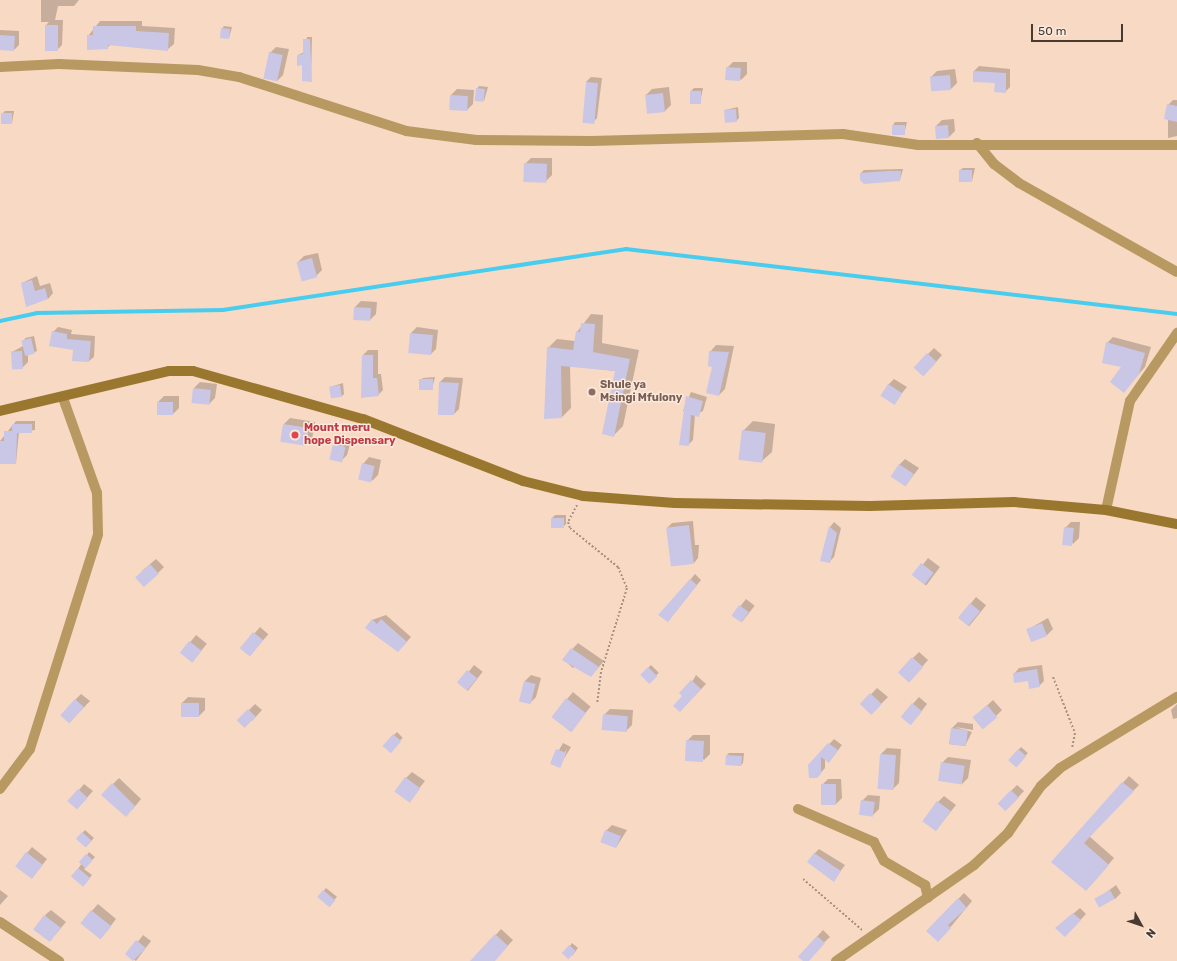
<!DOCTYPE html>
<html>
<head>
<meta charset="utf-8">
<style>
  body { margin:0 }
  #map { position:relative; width:1177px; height:961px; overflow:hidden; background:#f8d9c4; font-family:Rubik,sans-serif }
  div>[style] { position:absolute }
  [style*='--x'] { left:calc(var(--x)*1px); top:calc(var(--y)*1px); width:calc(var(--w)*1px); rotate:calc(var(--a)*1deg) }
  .shadow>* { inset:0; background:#0003; transform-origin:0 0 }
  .stream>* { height:3.5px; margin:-1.75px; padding:0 1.75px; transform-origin:1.75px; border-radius:1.75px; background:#48cdef }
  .building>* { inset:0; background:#c9c6e6; transform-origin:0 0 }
  .path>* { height:2px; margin-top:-1px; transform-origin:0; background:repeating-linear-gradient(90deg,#a89182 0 2px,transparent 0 4px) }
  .street>* { height:10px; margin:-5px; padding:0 5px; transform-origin:5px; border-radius:5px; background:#b79961 }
  .secondary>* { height:10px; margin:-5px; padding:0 5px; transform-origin:5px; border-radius:5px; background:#9a772f }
  .dots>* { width:11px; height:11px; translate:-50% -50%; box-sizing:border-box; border:2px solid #fce9dd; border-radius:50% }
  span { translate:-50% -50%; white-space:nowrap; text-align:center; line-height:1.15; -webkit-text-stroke:3px #fce9dd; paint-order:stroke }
  .education-label { font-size:11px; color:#785e54; font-weight:700 }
  .left { translate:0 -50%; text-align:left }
  .health-label { font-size:11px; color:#be3a42; font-weight:700 }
  .north { position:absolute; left:1121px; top:905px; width:40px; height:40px; -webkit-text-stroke:3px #fce9dd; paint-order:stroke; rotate:130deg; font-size:11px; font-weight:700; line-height:16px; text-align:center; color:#463a31 }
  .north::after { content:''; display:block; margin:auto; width:14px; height:18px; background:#463a31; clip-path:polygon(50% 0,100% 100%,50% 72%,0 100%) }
  .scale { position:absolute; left:1031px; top:24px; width:92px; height:18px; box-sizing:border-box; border:2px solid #463a31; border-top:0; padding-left:5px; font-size:12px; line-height:14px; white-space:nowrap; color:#463a31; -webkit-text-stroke:3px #fce9dd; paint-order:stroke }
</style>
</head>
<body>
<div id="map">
  <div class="shadow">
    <i style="clip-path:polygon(41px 0,79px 0,74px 6px,58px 6px,55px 20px,63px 20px,62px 45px,57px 50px,46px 25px,49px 22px,41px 22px)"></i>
    <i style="clip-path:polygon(100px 21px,142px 21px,142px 26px,175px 28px,174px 44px,168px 49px,111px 44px,107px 48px,88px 36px)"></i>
    <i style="clip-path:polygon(224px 26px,232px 27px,229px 38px,222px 29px)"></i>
    <i style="clip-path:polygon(0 30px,19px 31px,19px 45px,14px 50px,0 50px)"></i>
    <i style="clip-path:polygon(307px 37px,312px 37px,311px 81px,298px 55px,304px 52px)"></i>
    <i style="clip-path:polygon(276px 47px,289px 49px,283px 75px,277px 81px,270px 53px)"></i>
    <i style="clip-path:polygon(733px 62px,747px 62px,747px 74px,741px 80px,727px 68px)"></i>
    <i style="clip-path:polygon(979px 66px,1010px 69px,1010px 87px,1005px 92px,996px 82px,974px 81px,974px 71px)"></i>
    <i style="clip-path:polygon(955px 69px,957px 83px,951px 89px,931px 77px,937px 71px)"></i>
    <i style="clip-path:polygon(591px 77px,602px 78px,597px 118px,592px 123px,586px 82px)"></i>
    <i style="clip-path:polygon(479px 86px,488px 87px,484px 101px,477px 89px)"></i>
    <i style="clip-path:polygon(669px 87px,671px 105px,665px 111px,646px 95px,652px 89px)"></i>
    <i style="clip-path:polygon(694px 88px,703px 88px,700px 103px,691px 91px)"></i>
    <i style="clip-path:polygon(457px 89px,474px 90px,473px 104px,467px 110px,451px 95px)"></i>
    <i style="clip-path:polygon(1173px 100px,1177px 100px,1177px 136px,1168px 138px,1168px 105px)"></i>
    <i style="clip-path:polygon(738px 107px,739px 118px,736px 121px,725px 110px)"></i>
    <i style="clip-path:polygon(5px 111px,14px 111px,12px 123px,2px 114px)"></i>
    <i style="clip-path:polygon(954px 119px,955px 131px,949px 137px,937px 137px,936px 126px,942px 120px)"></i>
    <i style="clip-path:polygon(895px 122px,907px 122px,904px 135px,893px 125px)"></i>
    <i style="clip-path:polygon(531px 158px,552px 158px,552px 175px,546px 181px,525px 164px)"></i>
    <i style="clip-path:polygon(963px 168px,975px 168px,972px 181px,960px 170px)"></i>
    <i style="clip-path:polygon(903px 169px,900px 180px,861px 173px,864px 170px)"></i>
    <i style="clip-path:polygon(318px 253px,322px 270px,316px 276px,298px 262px,304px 256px)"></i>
    <i style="clip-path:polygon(37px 276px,40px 286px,50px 283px,53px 293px,48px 299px,22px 283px)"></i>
    <i style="clip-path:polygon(361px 301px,377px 302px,376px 314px,370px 320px,354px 319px,355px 307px)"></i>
    <i style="clip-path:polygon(591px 314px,603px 315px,602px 343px,639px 350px,623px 426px,614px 435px,616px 371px,570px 366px,571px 408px,562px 417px,548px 348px,557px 339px,575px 341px,577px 332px)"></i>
    <i style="clip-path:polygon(58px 327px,72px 330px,71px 334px,95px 336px,94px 357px,89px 361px,53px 332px)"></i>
    <i style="clip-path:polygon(417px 327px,438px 330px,436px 349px,430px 355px,411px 333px)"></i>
    <i style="clip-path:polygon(34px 336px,37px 351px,28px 355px,28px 362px,22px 368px,12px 352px,23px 346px,25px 338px)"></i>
    <i style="clip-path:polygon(1113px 337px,1151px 347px,1145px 367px,1124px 391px,1123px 366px,1107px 343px)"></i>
    <i style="clip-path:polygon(716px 345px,734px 346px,725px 389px,719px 395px,710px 352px)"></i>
    <i style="clip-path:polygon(934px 348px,942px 355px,930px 369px,928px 354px)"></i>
    <i style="clip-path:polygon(368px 350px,378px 350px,378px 374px,381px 374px,383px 390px,378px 395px,363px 355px)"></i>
    <i style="clip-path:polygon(435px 377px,432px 389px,420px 380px,423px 378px)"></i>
    <i style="clip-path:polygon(445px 377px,463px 378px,459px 409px,454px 414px,440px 382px)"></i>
    <i style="clip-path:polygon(894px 379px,907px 387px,893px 404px,888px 385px)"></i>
    <i style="clip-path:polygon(200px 382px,217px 384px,215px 398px,209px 404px,194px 388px)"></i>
    <i style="clip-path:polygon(343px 383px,344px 394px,342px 396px,330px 387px)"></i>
    <i style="clip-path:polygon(691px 392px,707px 397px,703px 411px,695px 415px,693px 440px,688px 445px,686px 412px,683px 411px)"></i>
    <i style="clip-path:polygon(164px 396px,179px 396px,179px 408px,173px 414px,158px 402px)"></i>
    <i style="clip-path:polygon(290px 418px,315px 422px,312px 439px,306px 445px,284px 424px)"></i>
    <i style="clip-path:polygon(16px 421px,35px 421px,35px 430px,19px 432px,16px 463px,0 463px,0 441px)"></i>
    <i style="clip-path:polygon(753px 421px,775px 424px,772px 452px,762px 461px,743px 431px)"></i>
    <i style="clip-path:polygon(340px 438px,351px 441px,347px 455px,341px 461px,334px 444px)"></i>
    <i style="clip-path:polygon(369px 457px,381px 460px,378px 475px,372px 481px,363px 464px)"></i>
    <i style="clip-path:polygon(905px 459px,919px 468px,906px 485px,899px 465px)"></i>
    <i style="clip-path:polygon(555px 515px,566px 515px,566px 524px,563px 527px,552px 518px)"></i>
    <i style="clip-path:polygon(693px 521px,695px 545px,699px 545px,698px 558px,694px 563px,667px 528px,672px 523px)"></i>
    <i style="clip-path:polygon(834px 522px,841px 528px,834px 557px,829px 562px,830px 527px)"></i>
    <i style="clip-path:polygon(1071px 522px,1080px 522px,1079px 538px,1073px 544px,1065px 528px)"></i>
    <i style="left:928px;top:558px;width:15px;height:23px;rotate:37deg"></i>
    <i style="clip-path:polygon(156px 559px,164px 567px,158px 573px,142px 571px)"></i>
    <i style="clip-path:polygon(695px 574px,701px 580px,668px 621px,690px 580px)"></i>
    <i style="left:976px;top:597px;width:13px;height:27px;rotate:39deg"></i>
    <i style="left:746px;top:599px;width:11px;height:21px;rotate:38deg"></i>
    <i style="clip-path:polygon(386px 615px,411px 637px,402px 647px,372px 620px)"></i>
    <i style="clip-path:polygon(1048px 618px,1053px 629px,1047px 635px,1027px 630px)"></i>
    <i style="left:260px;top:627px;width:11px;height:28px;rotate:41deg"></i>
    <i style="left:196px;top:635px;width:14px;height:23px;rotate:39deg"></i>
    <i style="clip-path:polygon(578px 643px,604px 661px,591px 676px,577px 664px,573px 668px,563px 659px)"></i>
    <i style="clip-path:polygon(919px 652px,928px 660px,915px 675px,913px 658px)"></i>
    <i style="left:474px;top:665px;width:11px;height:24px;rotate:38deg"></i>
    <i style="left:651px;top:665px;width:11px;height:13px;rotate:45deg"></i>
    <i style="clip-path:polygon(1042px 665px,1044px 681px,1039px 686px,1014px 674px,1019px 668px)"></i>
    <i style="clip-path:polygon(531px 675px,541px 678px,536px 697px,530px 703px,525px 681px)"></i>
    <i style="clip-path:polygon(696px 675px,706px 684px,685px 706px,684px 696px)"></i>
    <i style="clip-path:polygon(877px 688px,888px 697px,878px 707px,862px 704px)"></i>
    <i style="left:573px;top:692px;width:23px;height:32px;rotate:40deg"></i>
    <i style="clip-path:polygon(81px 694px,90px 701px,70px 722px,75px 700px)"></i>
    <i style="clip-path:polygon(188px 697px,205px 698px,205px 710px,199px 716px,182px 703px)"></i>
    <i style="clip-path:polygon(919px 697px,927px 704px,917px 717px,902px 716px)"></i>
    <i style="clip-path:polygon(993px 700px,1002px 710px,996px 716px,980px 712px)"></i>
    <i style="clip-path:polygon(255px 704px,262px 710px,252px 721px,249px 710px)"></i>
    <i style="clip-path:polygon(1177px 704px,1177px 718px,1173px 719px,1171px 710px)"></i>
    <i style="clip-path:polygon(610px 709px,633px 710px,632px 725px,626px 731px,604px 715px)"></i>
    <i style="clip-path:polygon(958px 722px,973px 724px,973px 730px,955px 727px,972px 732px,965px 746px,949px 744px,952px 728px)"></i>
    <i style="left:397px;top:732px;width:8px;height:18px;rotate:45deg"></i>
    <i style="clip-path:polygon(693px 735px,710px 735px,710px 754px,704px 760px,687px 741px)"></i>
    <i style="clip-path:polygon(834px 739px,842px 745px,833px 757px,825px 759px,825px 768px,817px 777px,809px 766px)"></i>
    <i style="clip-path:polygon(evenodd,563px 743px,571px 747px,559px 767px,551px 764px,563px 743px,567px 748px,563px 761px,561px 761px,567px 748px)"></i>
    <i style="left:1021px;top:747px;width:9px;height:18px;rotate:41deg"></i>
    <i style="clip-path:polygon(887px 748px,901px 749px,899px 783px,893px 789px,879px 788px,881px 754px)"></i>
    <i style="clip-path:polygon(729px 753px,744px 753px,743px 763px,741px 765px,727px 755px)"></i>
    <i style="clip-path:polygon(948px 757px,971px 760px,968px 778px,962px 784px,942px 763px)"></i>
    <i style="clip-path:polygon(412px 772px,425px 781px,409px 801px,406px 778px)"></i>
    <i style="clip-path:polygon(1129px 776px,1139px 785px,1089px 836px,1114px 858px,1092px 884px,1052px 862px)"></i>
    <i style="clip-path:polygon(119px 778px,141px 799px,132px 810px,113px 784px)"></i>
    <i style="clip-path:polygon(828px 779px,841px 779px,842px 798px,836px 804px,822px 805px,822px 785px)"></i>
    <i style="clip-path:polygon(84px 784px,93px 791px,83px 802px,79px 790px)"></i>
    <i style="clip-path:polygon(1017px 785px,1024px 791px,1012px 804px,1011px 791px)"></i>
    <i style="clip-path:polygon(868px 795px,880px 796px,879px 809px,873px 815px,862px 801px)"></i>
    <i style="clip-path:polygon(944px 796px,956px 805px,936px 830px,938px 802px)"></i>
    <i style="clip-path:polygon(612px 825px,627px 830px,617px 846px,606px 831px)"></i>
    <i style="left:85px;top:830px;width:12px;height:12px;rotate:42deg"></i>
    <i style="clip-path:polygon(32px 847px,47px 859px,36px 873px,16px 866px)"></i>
    <i style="clip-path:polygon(819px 849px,845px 865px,834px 880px,814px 854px)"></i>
    <i style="clip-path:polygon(89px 852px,95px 857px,84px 869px,92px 875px,86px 882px,78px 869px)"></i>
    <i style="clip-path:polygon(1116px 885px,1121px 893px,1115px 899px,1096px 900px)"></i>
    <i style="left:326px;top:888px;width:14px;height:12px;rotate:39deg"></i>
    <i style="clip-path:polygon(0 890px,8px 896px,0 905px)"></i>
    <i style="clip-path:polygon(964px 893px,972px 901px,944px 935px,927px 931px)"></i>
    <i style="clip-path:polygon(98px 904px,116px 919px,106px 932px,81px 923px)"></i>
    <i style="clip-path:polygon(1080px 908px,1086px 914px,1071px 930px,1056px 928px)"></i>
    <i style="clip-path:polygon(51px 910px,66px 922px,55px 935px,45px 915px)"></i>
    <i style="clip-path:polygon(501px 929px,513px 940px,494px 961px,473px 961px)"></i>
    <i style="clip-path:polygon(823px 930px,830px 937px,804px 961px,799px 956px)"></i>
    <i style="left:143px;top:935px;width:10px;height:25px;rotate:37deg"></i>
    <i style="clip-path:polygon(572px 943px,578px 948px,572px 956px,570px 946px)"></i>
  </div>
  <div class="stream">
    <i style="--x:0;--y:321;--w:38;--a:-12"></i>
    <i style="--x:37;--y:313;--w:186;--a:-0.9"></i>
    <i style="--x:223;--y:310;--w:408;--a:-8.6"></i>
    <i style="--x:626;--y:249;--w:555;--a:6.73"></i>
  </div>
  <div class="building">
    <i style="left:45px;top:25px;width:13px;height:26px"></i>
    <i style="clip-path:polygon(93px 26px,136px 26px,136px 31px,169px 33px,168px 51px,108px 45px,108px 49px,87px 50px,87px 35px,93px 35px)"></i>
    <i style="left:221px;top:28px;width:9px;height:10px;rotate:6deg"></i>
    <i style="left:0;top:35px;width:15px;height:15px;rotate:4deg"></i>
    <i style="clip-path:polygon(303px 39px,310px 39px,312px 82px,302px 81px,302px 65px,297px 66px,297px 55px,303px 54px)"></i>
    <i style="left:269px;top:52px;width:14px;height:27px;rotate:12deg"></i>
    <i style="left:726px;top:67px;width:15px;height:13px;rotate:4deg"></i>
    <i style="clip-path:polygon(973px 71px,1006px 73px,1006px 93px,994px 92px,995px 83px,973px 82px)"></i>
    <i style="left:950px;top:75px;width:15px;height:20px;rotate:86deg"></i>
    <i style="left:586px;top:82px;width:12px;height:41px;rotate:5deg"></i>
    <i style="left:476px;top:88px;width:9px;height:13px;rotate:6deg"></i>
    <i style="left:690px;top:91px;width:11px;height:13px"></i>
    <i style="left:663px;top:93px;width:19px;height:18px;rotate:84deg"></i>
    <i style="left:450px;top:95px;width:18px;height:15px;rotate:3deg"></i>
    <i style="clip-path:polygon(1167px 104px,1177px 106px,1177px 122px,1164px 119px)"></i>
    <i style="left:736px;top:109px;width:13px;height:12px;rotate:86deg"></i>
    <i style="left:1px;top:113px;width:11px;height:11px"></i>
    <i style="left:892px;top:125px;width:13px;height:10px"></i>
    <i style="left:948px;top:125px;width:13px;height:13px;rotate:86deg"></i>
    <i style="left:524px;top:163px;width:23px;height:19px;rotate:2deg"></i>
    <i style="left:959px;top:170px;width:13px;height:12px"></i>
    <i style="clip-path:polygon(888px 171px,901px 171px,900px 181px,864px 184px,860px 180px,860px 173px)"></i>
    <i style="left:312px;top:258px;width:20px;height:16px;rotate:75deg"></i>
    <i style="clip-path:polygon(32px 280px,35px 291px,45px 288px,48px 299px,26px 307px,21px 283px)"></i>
    <i style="left:354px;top:307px;width:17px;height:13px;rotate:3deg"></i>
    <i style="clip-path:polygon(581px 323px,595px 324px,593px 352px,630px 359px,614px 437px,602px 434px,615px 371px,561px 366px,562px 418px,544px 419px,547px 347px,573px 350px,576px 331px,580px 332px)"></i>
    <i style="clip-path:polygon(52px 331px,67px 334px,67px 339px,91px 341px,89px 362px,72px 361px,73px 350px,49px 346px)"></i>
    <i style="left:410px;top:333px;width:23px;height:20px;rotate:5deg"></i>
    <i style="left:31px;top:338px;width:16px;height:10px;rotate:76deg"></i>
    <i style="clip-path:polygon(1106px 342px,1145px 353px,1139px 374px,1124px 393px,1110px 382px,1121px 367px,1102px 363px)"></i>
    <i style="left:22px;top:351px;width:18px;height:11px;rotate:87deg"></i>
    <i style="clip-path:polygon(709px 351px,729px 352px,719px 396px,706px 393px,712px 367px,708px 366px)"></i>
    <i style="left:927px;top:353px;width:13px;height:20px;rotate:42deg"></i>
    <i style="clip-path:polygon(362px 355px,373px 355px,373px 378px,377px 378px,379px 396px,361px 398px)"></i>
    <i style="left:433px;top:379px;width:11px;height:14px;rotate:90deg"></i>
    <i style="clip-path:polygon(439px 382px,459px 383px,454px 415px,438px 415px)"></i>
    <i style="left:888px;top:384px;width:17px;height:14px;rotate:33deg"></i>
    <i style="left:340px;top:385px;width:12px;height:11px;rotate:81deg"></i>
    <i style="left:193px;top:388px;width:18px;height:15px;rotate:6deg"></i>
    <i style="clip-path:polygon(686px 396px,703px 401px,699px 417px,691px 415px,689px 446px,679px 445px)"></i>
    <i style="left:157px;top:402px;width:16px;height:13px"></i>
    <i style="clip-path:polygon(12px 424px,32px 424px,32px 433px,17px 433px,16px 464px,0 464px,0 441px,4px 441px,4px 431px,12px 431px)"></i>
    <i style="left:283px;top:424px;width:26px;height:18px;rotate:9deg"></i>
    <i style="left:742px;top:430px;width:24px;height:30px;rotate:7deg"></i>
    <i style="left:333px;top:444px;width:13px;height:16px;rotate:13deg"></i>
    <i style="left:362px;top:463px;width:13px;height:17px;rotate:13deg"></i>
    <i style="left:899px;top:464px;width:18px;height:15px;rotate:34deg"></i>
    <i style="left:551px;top:518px;width:13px;height:10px"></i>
    <i style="left:689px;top:525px;width:39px;height:23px;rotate:83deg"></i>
    <i style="clip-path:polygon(829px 526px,837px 533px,830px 563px,820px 561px)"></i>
    <i style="left:1064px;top:527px;width:10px;height:18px;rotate:6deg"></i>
    <i style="left:921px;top:563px;width:16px;height:15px;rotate:38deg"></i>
    <i style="left:150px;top:564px;width:13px;height:20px;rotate:48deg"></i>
    <i style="clip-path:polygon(690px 579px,697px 585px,668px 622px,658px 615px)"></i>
    <i style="left:970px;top:603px;width:13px;height:19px;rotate:39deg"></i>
    <i style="left:739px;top:605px;width:12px;height:13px;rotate:35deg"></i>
    <i style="clip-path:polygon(372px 619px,377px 624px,381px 619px,407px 642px,398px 652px,365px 628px)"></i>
    <i style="left:1042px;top:623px;width:14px;height:17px;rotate:69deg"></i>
    <i style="left:253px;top:632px;width:13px;height:21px;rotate:39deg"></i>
    <i style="left:189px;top:641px;width:16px;height:15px;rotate:38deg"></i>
    <i style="clip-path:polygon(571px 648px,599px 667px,591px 677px,562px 660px)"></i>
    <i style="left:912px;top:657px;width:15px;height:21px;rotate:42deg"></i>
    <i style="left:648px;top:667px;width:13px;height:11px;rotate:45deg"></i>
    <i style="clip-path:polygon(1037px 669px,1040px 687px,1029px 689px,1028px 681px,1014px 683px,1013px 673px)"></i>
    <i style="left:467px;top:670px;width:13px;height:16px;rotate:39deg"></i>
    <i style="clip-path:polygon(691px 680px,701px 689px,680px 712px,673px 706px,682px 696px,679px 693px)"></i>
    <i style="left:524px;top:681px;width:12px;height:21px;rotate:14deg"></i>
    <i style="left:870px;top:693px;width:16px;height:15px;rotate:43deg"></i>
    <i style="left:566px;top:698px;width:25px;height:24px;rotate:37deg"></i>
    <i style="left:75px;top:699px;width:12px;height:22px;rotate:42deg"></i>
    <i style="left:181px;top:703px;width:18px;height:14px"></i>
    <i style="left:912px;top:703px;width:13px;height:18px;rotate:39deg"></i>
    <i style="left:987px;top:705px;width:16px;height:19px;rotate:50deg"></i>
    <i style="left:248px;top:709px;width:11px;height:16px;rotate:45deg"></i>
    <i style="left:603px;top:714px;width:25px;height:16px;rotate:5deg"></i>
    <i style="left:951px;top:728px;width:17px;height:16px;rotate:7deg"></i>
    <i style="left:393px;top:734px;width:11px;height:16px;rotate:41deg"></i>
    <i style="left:686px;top:740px;width:18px;height:21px;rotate:3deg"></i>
    <i style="clip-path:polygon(828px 743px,838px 750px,829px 763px,821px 757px,821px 774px,817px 778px,809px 778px,808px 765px)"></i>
    <i style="left:556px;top:749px;width:11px;height:16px;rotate:22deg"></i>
    <i style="left:1018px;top:749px;width:11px;height:15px;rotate:41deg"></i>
    <i style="left:880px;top:754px;width:16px;height:35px;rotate:4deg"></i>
    <i style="left:726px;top:755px;width:16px;height:10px;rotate:4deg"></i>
    <i style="left:941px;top:762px;width:24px;height:19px;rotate:9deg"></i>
    <i style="left:405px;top:777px;width:19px;height:18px;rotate:36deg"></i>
    <i style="clip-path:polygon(1122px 782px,1134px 791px,1084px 843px,1109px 865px,1086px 891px,1051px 862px)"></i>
    <i style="clip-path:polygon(112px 783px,135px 806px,126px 817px,101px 795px)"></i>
    <i style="left:836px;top:784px;width:21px;height:15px;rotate:90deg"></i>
    <i style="left:78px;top:789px;width:13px;height:16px;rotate:42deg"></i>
    <i style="left:1011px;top:790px;width:11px;height:19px;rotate:45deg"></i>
    <i style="left:861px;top:800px;width:14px;height:15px;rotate:8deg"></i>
    <i style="left:937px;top:801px;width:17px;height:25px;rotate:36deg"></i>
    <i style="left:605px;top:830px;width:17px;height:13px;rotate:21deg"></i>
    <i style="left:82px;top:832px;width:13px;height:9px;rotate:42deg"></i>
    <i style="left:26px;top:852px;width:21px;height:18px;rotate:37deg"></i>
    <i style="clip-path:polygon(814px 853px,841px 871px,834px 882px,807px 862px)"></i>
    <i style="left:86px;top:854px;width:9px;height:11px;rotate:41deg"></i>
    <i style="left:78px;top:868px;width:16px;height:11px;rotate:40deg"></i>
    <i style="left:323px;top:890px;width:16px;height:9px;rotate:40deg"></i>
    <i style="left:1110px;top:890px;width:10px;height:18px;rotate:61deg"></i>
    <i style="clip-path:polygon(958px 898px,967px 908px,948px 925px,951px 928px,938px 942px,926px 931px)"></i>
    <i style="left:91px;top:910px;width:26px;height:17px;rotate:39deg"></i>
    <i style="clip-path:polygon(1073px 913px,1081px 920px,1065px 937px,1055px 928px)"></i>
    <i style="left:44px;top:915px;width:21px;height:18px;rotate:37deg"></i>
    <i style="clip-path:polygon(495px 934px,508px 946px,495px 961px,470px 961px)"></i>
    <i style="clip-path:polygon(817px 936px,825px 943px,809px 961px,803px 961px,798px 957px)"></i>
    <i style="clip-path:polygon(136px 940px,146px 948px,133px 961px,125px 954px)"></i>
    <i style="left:569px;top:945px;width:9px;height:11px;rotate:41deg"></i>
  </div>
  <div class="path">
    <i style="--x:577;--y:505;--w:19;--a:118"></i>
    <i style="--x:568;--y:522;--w:6;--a:72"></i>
    <i style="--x:570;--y:528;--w:62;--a:39.1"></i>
    <i style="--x:618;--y:567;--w:23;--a:67"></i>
    <i style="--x:627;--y:588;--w:88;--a:107.2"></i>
    <i style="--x:601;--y:672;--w:31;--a:97"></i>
    <i style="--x:1053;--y:677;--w:60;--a:68.6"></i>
    <i style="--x:1075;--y:733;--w:15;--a:101"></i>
    <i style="--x:803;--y:879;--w:78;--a:40.8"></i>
  </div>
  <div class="street">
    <i style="--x:0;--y:67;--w:59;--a:-2.9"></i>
    <i style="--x:59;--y:64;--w:139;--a:2.5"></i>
    <i style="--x:198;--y:70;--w:42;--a:9.7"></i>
    <i style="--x:239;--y:77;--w:176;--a:17.9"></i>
    <i style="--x:406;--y:131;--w:71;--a:7.3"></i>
    <i style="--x:476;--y:140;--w:115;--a:0.5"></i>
    <i style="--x:591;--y:141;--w:252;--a:-1.6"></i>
    <i style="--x:843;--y:134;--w:76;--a:8.3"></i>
    <i style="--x:918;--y:145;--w:259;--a:0"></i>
    <i style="--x:977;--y:143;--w:27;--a:51"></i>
    <i style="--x:994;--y:164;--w:31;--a:37"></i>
    <i style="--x:1019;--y:183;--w:181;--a:29.4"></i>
    <i style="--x:1106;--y:510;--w:112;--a:-77.6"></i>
    <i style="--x:1130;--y:401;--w:83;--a:-55.3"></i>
    <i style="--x:0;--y:789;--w:50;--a:-53.1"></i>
    <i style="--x:30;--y:749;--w:225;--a:-72.4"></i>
    <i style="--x:98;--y:534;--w:41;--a:-91.4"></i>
    <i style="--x:97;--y:493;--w:101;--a:-109.7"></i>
    <i style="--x:798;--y:809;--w:83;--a:23.5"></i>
    <i style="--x:874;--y:842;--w:21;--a:62"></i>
    <i style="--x:884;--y:861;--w:48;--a:30.3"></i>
    <i style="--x:925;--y:885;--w:13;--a:77"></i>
    <i style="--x:0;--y:922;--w:71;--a:33.5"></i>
    <i style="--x:836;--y:961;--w:168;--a:-34.8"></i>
    <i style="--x:974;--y:865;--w:47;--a:-43.3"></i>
    <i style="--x:1008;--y:833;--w:57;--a:-54.9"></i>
    <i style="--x:1041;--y:786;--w:26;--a:-43"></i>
    <i style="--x:1060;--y:768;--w:137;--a:-31.3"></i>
  </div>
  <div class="secondary">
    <i style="--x:0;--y:411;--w:174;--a:-13.3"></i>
    <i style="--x:169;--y:371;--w:24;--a:0"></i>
    <i style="--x:193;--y:371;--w:177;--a:15.8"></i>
    <i style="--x:363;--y:419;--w:172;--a:21.2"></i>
    <i style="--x:523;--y:481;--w:62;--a:14"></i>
    <i style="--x:583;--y:496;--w:92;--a:4.4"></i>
    <i style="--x:675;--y:503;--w:195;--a:0.9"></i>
    <i style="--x:870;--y:506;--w:144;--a:-1.6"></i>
    <i style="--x:1014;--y:502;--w:92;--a:5"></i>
    <i style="--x:1106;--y:510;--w:72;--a:11.2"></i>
  </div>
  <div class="dots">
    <i style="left:592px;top:392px;background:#8d6e63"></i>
    <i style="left:295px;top:435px;background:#e0444e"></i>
  </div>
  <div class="education-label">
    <span class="left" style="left:600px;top:392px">Shule ya<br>Msingi Mfulony</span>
  </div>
  <div class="health-label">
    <span class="left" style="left:304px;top:435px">Mount meru<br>hope Dispensary</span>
  </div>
  <div class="north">N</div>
  <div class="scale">50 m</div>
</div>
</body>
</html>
